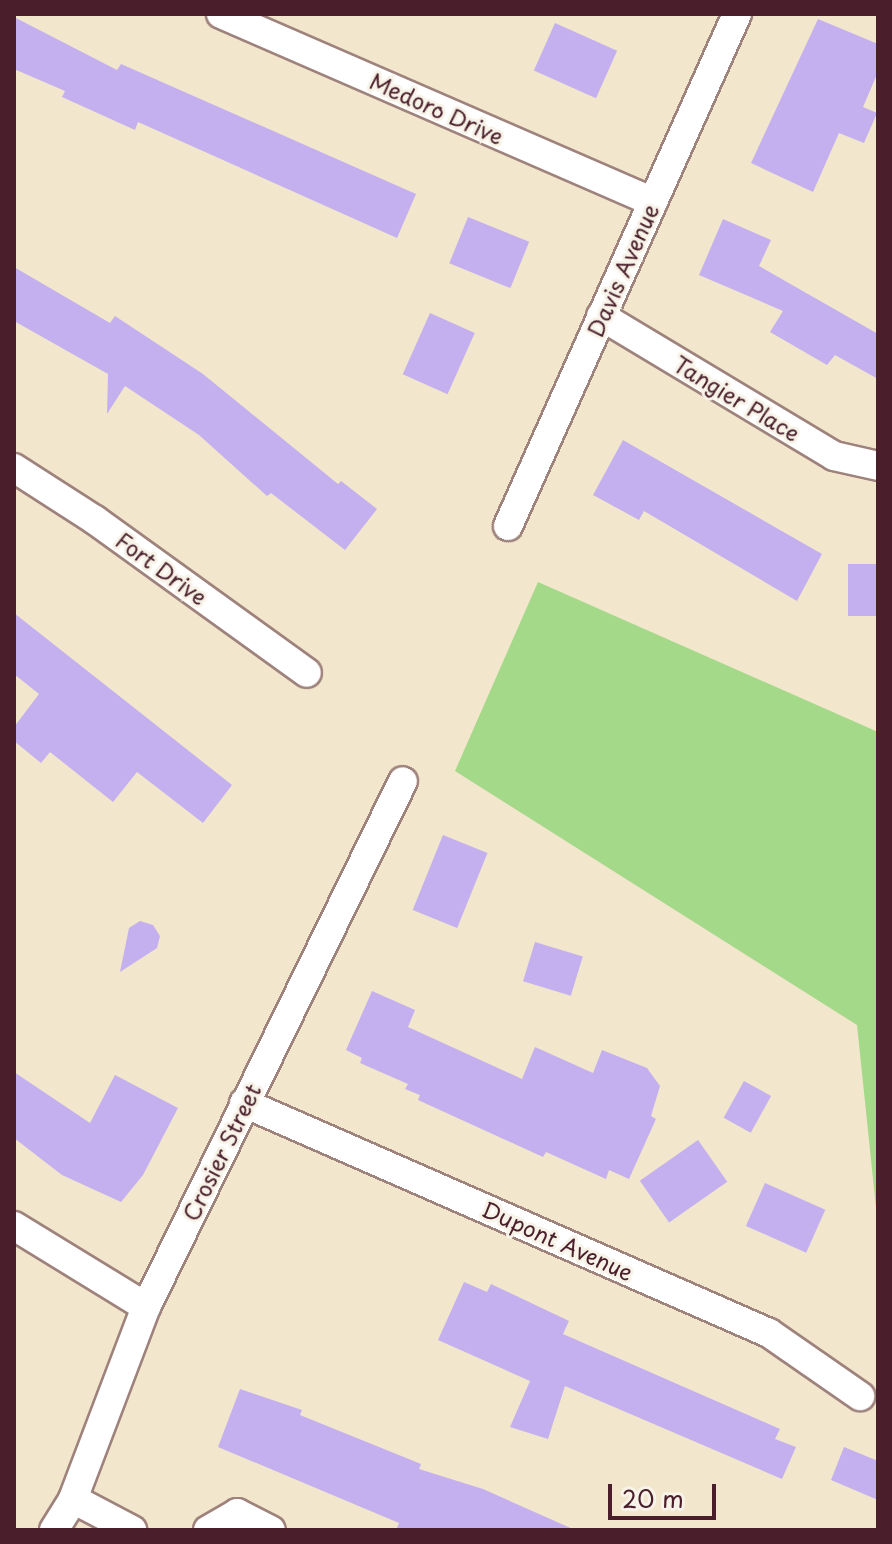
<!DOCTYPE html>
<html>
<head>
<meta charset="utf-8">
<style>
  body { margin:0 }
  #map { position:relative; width:892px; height:1544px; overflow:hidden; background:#f2e6cd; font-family:"Playpen Sans",sans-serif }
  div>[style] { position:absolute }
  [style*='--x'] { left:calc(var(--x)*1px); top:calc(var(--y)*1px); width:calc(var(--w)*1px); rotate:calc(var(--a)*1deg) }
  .green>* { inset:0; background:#a4d98a }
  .building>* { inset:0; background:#c4b0ef; transform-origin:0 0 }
  .roads { filter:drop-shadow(2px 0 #9e827c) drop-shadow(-2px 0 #9e827c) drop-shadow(0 2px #9e827c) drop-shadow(0 -2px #9e827c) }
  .street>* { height:28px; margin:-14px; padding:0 14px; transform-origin:14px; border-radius:14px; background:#fff }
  span { translate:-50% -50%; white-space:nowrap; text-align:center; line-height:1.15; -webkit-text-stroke:6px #f7f3e8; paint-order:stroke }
  .street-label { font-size:22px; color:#4a1f2b }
  .frame { position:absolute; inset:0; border:16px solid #4a1f2b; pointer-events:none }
  .scale { position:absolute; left:608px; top:1484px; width:108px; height:36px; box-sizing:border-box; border:4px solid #4a1f2b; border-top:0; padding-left:10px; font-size:24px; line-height:28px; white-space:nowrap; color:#4a1f2b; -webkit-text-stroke:6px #f7f3e8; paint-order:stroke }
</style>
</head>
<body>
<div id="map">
  <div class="green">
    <i style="clip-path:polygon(538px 582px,878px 732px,878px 1227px,857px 1025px,455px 771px)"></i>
  </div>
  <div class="building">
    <i style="clip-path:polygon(14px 17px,117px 70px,121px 64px,416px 194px,397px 238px,138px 122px,135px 130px,62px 97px,65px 91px,14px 69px)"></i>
    <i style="clip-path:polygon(818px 19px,878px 44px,878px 72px,863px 107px,877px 113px,864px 143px,839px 133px,813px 192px,751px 163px)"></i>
    <i style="left:555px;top:23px;width:68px;height:52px;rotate:24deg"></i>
    <i style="left:468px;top:217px;width:66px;height:50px;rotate:22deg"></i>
    <i style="clip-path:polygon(723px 219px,771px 240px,759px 266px,878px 334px,878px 379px,835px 355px,827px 365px,770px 332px,783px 311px,699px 275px)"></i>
    <i style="clip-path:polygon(14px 267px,110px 323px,115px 316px,203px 374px,338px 484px,341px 481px,377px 509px,345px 550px,271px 493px,267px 496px,199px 435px,125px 386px,107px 414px,108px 374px,14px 321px)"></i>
    <i style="left:430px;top:313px;width:49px;height:67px;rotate:24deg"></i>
    <i style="clip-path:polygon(623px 440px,822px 554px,797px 601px,644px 511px,639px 520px,593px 495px)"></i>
    <i style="left:878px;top:564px;width:52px;height:30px;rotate:90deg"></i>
    <i style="clip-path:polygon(14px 613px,232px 785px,203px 823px,137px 772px,113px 802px,50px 752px,41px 763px,14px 741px,14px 727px,39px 694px,14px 674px)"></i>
    <i style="left:443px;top:835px;width:48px;height:81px;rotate:22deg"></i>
    <i style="clip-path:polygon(140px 921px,153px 925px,160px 936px,157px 948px,120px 972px,129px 928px)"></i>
    <i style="left:535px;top:942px;width:50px;height:41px;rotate:17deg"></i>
    <i style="clip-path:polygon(372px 991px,415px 1010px,408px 1027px,522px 1079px,535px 1047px,593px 1073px,602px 1050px,647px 1068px,660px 1086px,651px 1116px,656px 1119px,629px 1179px,609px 1170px,606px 1179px,546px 1152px,543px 1157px,418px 1100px,420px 1095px,405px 1089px,408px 1084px,360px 1063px,362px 1058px,346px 1050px)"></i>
    <i style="clip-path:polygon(14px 1072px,90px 1123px,115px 1075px,178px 1108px,143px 1175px,121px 1202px,62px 1175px,14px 1138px)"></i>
    <i style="left:744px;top:1081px;width:31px;height:42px;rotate:29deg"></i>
    <i style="left:698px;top:1140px;width:51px;height:71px;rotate:55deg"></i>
    <i style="left:765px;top:1183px;width:66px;height:47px;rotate:24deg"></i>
    <i style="clip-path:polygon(464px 1282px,487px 1292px,491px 1284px,569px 1321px,563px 1334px,780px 1429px,775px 1439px,796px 1447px,782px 1479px,565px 1386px,548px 1439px,510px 1427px,530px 1381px,438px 1340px)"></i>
    <i style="clip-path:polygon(240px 1389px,302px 1410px,300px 1415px,421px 1464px,419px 1469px,483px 1489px,575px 1530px,396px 1530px,399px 1523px,218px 1447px)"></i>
    <i style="clip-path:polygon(844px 1447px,878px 1461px,878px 1500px,831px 1480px)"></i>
  </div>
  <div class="roads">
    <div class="street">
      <i style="--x:221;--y:14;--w:471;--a:23.5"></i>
      <i style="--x:601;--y:316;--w:272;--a:31"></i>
      <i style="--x:834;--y:456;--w:45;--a:12.8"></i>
      <i style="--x:14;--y:468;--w:96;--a:32.7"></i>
      <i style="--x:95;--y:520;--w:261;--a:35.8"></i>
      <i style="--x:508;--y:526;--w:561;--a:-65.9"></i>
      <i style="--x:244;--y:1103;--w:573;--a:23.66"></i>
      <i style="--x:769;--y:1333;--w:111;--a:34.7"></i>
      <i style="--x:14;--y:1226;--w:155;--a:31.5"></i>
      <i style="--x:73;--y:1499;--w:67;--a:27.7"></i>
      <i style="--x:54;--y:1530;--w:36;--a:-58"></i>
      <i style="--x:73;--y:1499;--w:205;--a:-69.2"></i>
      <i style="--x:146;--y:1307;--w:585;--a:-63.96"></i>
      <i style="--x:208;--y:1530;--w:34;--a:-30"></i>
      <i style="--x:237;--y:1513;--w:38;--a:27"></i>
    </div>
  </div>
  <div class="street-label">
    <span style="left:437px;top:108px;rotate:24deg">Medoro Drive</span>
    <span style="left:622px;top:270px;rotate:-66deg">Davis Avenue</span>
    <span style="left:737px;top:398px;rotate:31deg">Tangier Place</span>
    <span style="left:162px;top:568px;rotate:36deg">Fort Drive</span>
    <span style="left:221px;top:1152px;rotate:-64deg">Crosier Street</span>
    <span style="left:558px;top:1240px;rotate:24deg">Dupont Avenue</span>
  </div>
  <div class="frame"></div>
  <div class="scale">20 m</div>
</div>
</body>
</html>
